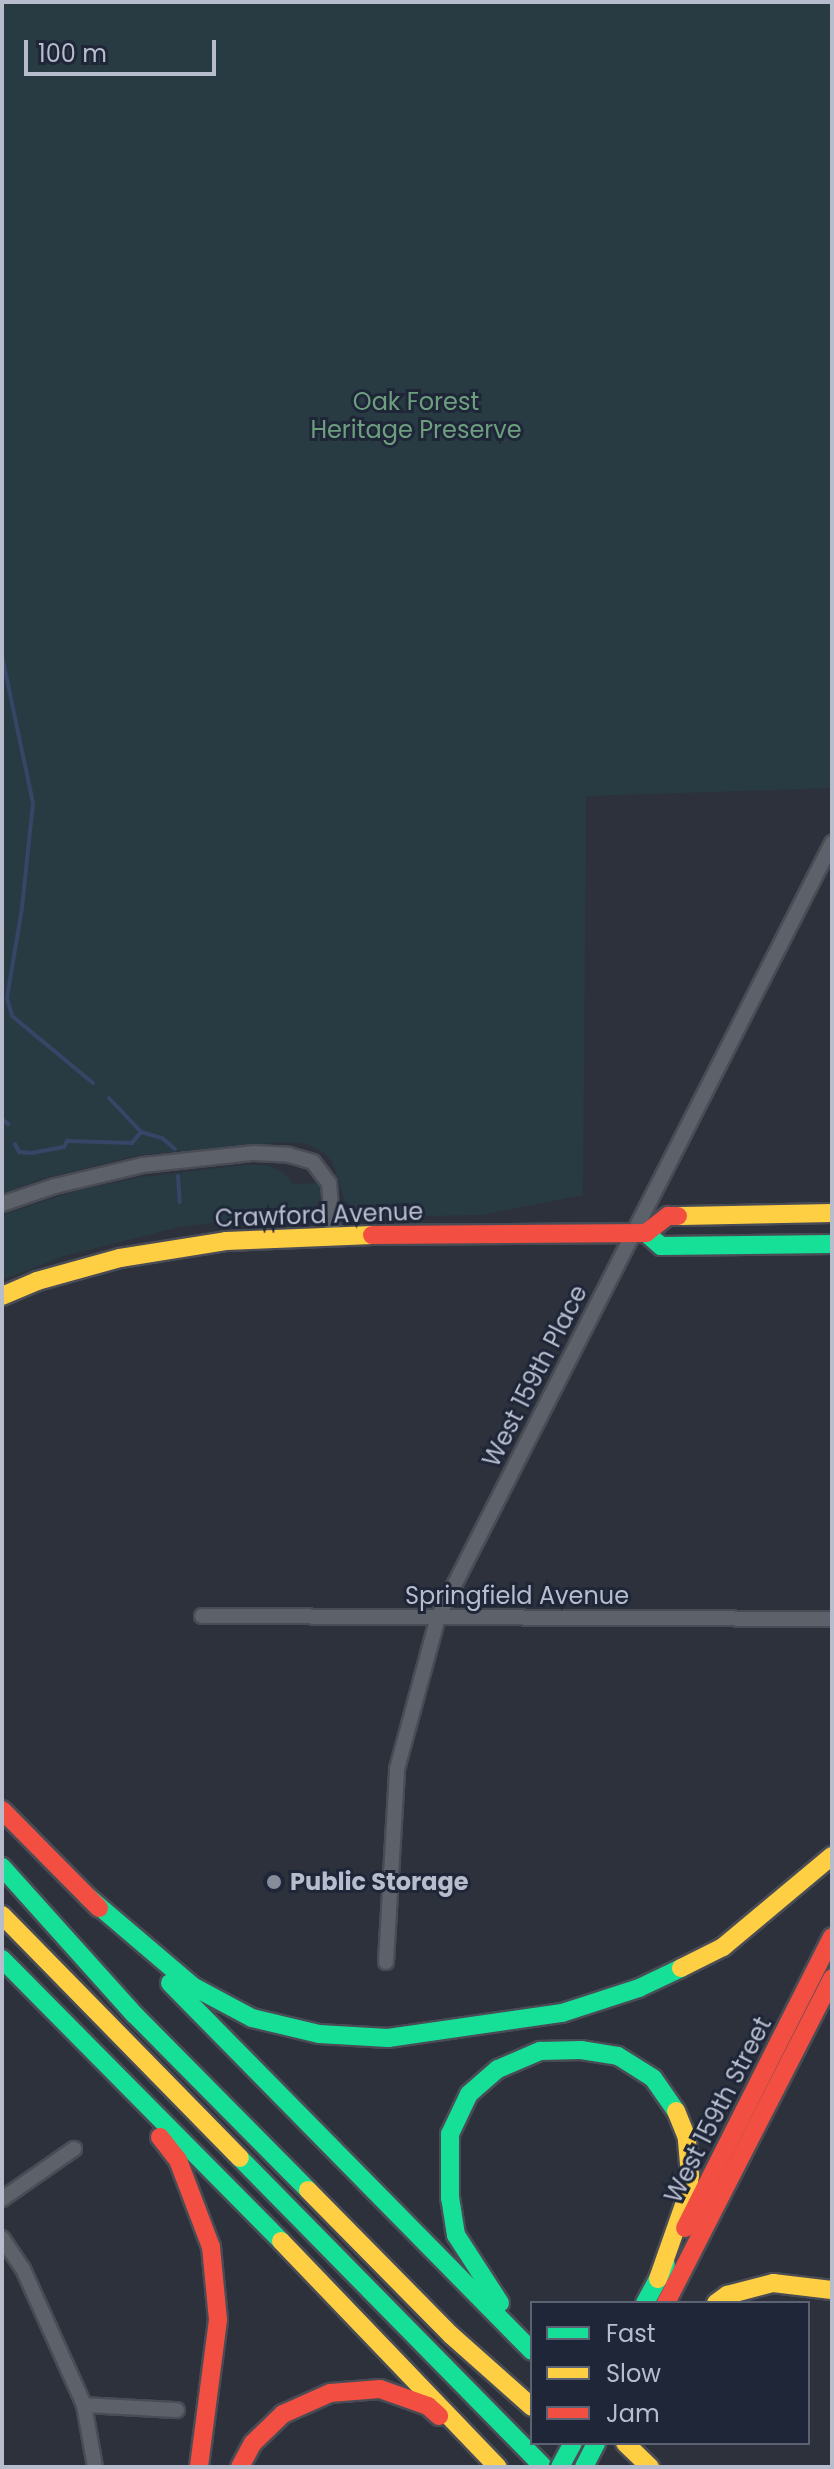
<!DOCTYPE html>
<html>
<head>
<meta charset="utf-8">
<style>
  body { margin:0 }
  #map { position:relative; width:834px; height:2469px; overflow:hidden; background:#2c313c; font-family:Poppins,sans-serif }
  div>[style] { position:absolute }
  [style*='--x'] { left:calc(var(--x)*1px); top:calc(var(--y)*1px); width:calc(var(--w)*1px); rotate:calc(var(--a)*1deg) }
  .green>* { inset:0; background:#283b43 }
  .stream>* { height:4px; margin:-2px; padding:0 2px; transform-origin:2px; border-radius:2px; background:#374567 }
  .roads { filter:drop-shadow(2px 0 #494c55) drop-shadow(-2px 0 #494c55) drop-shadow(0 2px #494c55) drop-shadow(0 -2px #494c55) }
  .street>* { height:14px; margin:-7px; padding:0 7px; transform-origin:7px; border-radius:7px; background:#5d616a }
  .fast>* { height:18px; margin:-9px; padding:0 9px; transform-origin:9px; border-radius:9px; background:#16e098 }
  .slow>* { height:18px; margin:-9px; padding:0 9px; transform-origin:9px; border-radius:9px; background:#ffcf43 }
  .jam>* { height:18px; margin:-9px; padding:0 9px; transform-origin:9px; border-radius:9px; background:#f24e42 }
  .bridges { filter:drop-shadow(2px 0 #4a4e59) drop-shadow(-2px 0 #4a4e59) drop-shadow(0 2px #4a4e59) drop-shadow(0 -2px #4a4e59) }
  .fast-bridge>* { height:18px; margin:-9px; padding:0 9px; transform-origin:9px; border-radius:9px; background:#16e098 }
  .dots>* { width:22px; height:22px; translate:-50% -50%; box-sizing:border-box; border:4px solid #1e2638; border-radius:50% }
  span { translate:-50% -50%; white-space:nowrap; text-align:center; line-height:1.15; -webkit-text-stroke:6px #1e2638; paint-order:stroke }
  .park-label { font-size:24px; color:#6d9f7f }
  .street-label { font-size:24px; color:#b7bdcd }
  .poi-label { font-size:24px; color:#b7bdcd; font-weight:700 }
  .left { translate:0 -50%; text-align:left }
  .frame { position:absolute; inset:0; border:4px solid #b7bdcd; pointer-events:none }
  .legend { position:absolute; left:530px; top:2301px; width:280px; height:144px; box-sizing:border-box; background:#1e2638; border:2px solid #5b6274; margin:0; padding:10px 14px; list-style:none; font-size:24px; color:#b7bdcd }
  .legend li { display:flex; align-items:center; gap:16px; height:40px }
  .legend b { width:40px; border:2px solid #5b6274 }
  .scale { position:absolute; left:24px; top:40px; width:192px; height:36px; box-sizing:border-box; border:4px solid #b7bdcd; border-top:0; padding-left:10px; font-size:24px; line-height:28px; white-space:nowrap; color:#b7bdcd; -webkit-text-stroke:6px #1e2638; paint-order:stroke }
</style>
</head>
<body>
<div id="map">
  <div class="green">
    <i style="clip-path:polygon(2px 2px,832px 2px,832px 788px,586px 796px,583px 1195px,481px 1215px,366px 1217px,345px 1201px,333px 1163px,323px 1152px,308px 1144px,283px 1142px,139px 1155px,41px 1179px,2px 1194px)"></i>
    <i style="clip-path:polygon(244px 1165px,266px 1165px,283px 1172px,293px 1184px,317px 1183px,324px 1189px,323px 1197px,306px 1217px,251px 1218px,179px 1227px,64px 1256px,2px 1280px,2px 1215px,75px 1191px,135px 1178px)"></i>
  </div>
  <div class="stream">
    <i style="--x:2;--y:656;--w:150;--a:78.1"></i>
    <i style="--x:33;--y:803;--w:106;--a:96"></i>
    <i style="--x:22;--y:908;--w:91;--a:99.5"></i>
    <i style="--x:7;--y:998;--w:19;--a:74"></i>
    <i style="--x:12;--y:1016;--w:105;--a:39.6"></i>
    <i style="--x:109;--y:1098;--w:47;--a:46.7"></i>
    <i style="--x:141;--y:1132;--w:22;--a:16"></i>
    <i style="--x:162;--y:1138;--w:17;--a:40"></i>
    <i style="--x:2;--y:1119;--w:8;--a:40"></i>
    <i style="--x:15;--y:1144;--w:9;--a:63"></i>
    <i style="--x:19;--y:1152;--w:13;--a:4"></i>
    <i style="--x:32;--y:1153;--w:33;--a:-11"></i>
    <i style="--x:64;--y:1147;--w:7;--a:-63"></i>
    <i style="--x:67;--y:1141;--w:65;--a:1.8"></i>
    <i style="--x:132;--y:1143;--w:14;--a:-51"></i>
    <i style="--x:178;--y:1176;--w:26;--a:86"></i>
  </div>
  <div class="roads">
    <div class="street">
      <i style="--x:2;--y:1204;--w:56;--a:-18.8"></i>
      <i style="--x:55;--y:1186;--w:90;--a:-13.4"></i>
      <i style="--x:143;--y:1165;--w:112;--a:-6.2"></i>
      <i style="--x:254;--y:1153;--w:35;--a:3"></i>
      <i style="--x:289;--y:1155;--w:25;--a:16"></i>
      <i style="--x:313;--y:1162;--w:26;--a:53"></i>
      <i style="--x:329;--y:1183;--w:52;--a:85.6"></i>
      <i style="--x:202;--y:1616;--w:630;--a:0.27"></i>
      <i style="--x:386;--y:1962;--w:193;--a:-86.7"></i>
      <i style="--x:397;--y:1769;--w:157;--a:-74.9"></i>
      <i style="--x:438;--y:1617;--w:869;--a:-63.02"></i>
      <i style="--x:2;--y:2199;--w:88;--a:-34.8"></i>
      <i style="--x:2;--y:2238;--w:37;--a:56"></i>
      <i style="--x:23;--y:2269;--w:149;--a:65.8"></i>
      <i style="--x:84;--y:2405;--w:63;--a:79.9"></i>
      <i style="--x:84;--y:2405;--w:93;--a:3.1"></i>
    </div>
    <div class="fast">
      <i style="--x:646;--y:1233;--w:20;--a:41"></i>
      <i style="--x:661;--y:1246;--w:171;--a:-0.7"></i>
      <i style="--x:2;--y:1867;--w:199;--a:48.1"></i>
      <i style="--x:135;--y:2015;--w:246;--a:45.3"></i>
      <i style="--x:87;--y:1896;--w:140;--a:40.4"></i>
      <i style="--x:194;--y:1987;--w:66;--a:28.1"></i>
      <i style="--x:252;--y:2018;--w:69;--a:13.4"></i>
      <i style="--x:319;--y:2034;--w:69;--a:3.3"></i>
      <i style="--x:388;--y:2038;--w:176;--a:-8.2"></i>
      <i style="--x:562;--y:2013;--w:81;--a:-18"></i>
      <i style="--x:639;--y:1988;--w:47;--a:-25.5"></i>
      <i style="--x:2;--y:1959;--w:397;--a:45.3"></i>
      <i style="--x:170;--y:1983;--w:516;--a:45.47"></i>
      <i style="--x:240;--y:2158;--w:433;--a:45.5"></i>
      <i style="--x:500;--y:2303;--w:81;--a:-122.9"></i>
      <i style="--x:456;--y:2235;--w:37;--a:-99"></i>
      <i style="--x:450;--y:2198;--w:64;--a:-90"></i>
      <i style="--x:450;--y:2134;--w:44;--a:-64.6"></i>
      <i style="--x:469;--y:2094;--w:38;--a:-41"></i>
      <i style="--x:498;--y:2069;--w:46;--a:-23.2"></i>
      <i style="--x:540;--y:2051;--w:41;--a:-1.4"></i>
      <i style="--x:581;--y:2050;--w:37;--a:9"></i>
      <i style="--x:618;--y:2056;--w:41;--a:32.2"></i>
      <i style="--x:653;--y:2078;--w:40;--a:55.1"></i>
      <i style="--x:645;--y:2303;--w:44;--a:-61.7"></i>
    </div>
    <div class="slow">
      <i style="--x:678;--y:1216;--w:154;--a:-1.1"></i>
      <i style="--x:2;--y:1296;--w:38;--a:-23"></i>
      <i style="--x:37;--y:1281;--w:86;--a:-15.5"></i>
      <i style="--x:120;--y:1258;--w:107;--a:-9.1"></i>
      <i style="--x:226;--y:1241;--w:146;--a:-2.4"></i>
      <i style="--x:2;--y:1915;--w:340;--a:45.6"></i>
      <i style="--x:681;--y:1968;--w:47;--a:-26.6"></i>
      <i style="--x:723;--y:1947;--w:142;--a:-39.9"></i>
      <i style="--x:308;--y:2190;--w:204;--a:45.4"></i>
      <i style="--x:451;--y:2335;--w:108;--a:41.6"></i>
      <i style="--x:281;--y:2241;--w:313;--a:46.2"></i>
      <i style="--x:658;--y:2279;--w:88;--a:-70.7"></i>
      <i style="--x:687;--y:2196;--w:21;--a:-82"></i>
      <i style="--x:690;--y:2175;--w:37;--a:-95"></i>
      <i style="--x:687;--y:2138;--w:29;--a:-112"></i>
      <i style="--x:716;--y:2303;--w:14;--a:-36"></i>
      <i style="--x:727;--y:2295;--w:48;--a:-14.6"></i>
      <i style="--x:773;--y:2283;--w:59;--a:6.8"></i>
      <i style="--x:625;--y:2443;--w:35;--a:44"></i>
    </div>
    <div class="jam">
      <i style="--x:372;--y:1235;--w:274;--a:-0.4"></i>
      <i style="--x:646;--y:1233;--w:28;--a:-38"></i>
      <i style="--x:668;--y:1216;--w:10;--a:0"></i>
      <i style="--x:2;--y:1810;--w:138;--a:45.3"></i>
      <i style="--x:160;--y:2137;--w:29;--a:52"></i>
      <i style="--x:178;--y:2160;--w:93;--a:69.2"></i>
      <i style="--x:211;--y:2247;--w:73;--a:84.5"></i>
      <i style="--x:218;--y:2320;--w:148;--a:97.4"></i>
      <i style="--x:685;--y:2228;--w:326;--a:-63.2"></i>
      <i style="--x:666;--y:2303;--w:365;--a:-62.9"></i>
      <i style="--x:240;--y:2467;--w:27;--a:-62"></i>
      <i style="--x:253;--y:2443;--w:42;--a:-44"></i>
      <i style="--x:283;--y:2414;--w:51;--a:-24.1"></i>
      <i style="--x:330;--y:2393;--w:50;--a:-4.6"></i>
      <i style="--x:380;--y:2389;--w:51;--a:19.5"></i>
      <i style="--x:428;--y:2406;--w:15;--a:42"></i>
    </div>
  </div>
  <div class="bridges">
    <div class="fast-bridge">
      <i style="--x:560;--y:2467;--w:27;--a:-62"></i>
      <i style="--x:584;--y:2467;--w:27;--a:-63"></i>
    </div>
  </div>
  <div class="dots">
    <i style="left:274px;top:1882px;background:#868c9a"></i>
  </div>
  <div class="park-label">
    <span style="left:416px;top:416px">Oak Forest<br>Heritage Preserve</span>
  </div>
  <div class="street-label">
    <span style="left:319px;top:1215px;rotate:-2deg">Crawford Avenue</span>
    <span style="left:535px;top:1376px;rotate:-63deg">West 159th Place</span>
    <span style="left:517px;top:1596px">Springfield Avenue</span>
    <span style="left:718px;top:2110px;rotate:-63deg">West 159th Street</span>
  </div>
  <div class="poi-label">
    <span class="left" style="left:290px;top:1882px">Public Storage</span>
  </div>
  <div class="frame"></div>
  <ul class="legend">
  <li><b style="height:10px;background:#16e098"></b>Fast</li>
  <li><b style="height:10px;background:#ffcf43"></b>Slow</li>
  <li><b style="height:10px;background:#f24e42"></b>Jam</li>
  </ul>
  <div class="scale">100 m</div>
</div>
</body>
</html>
